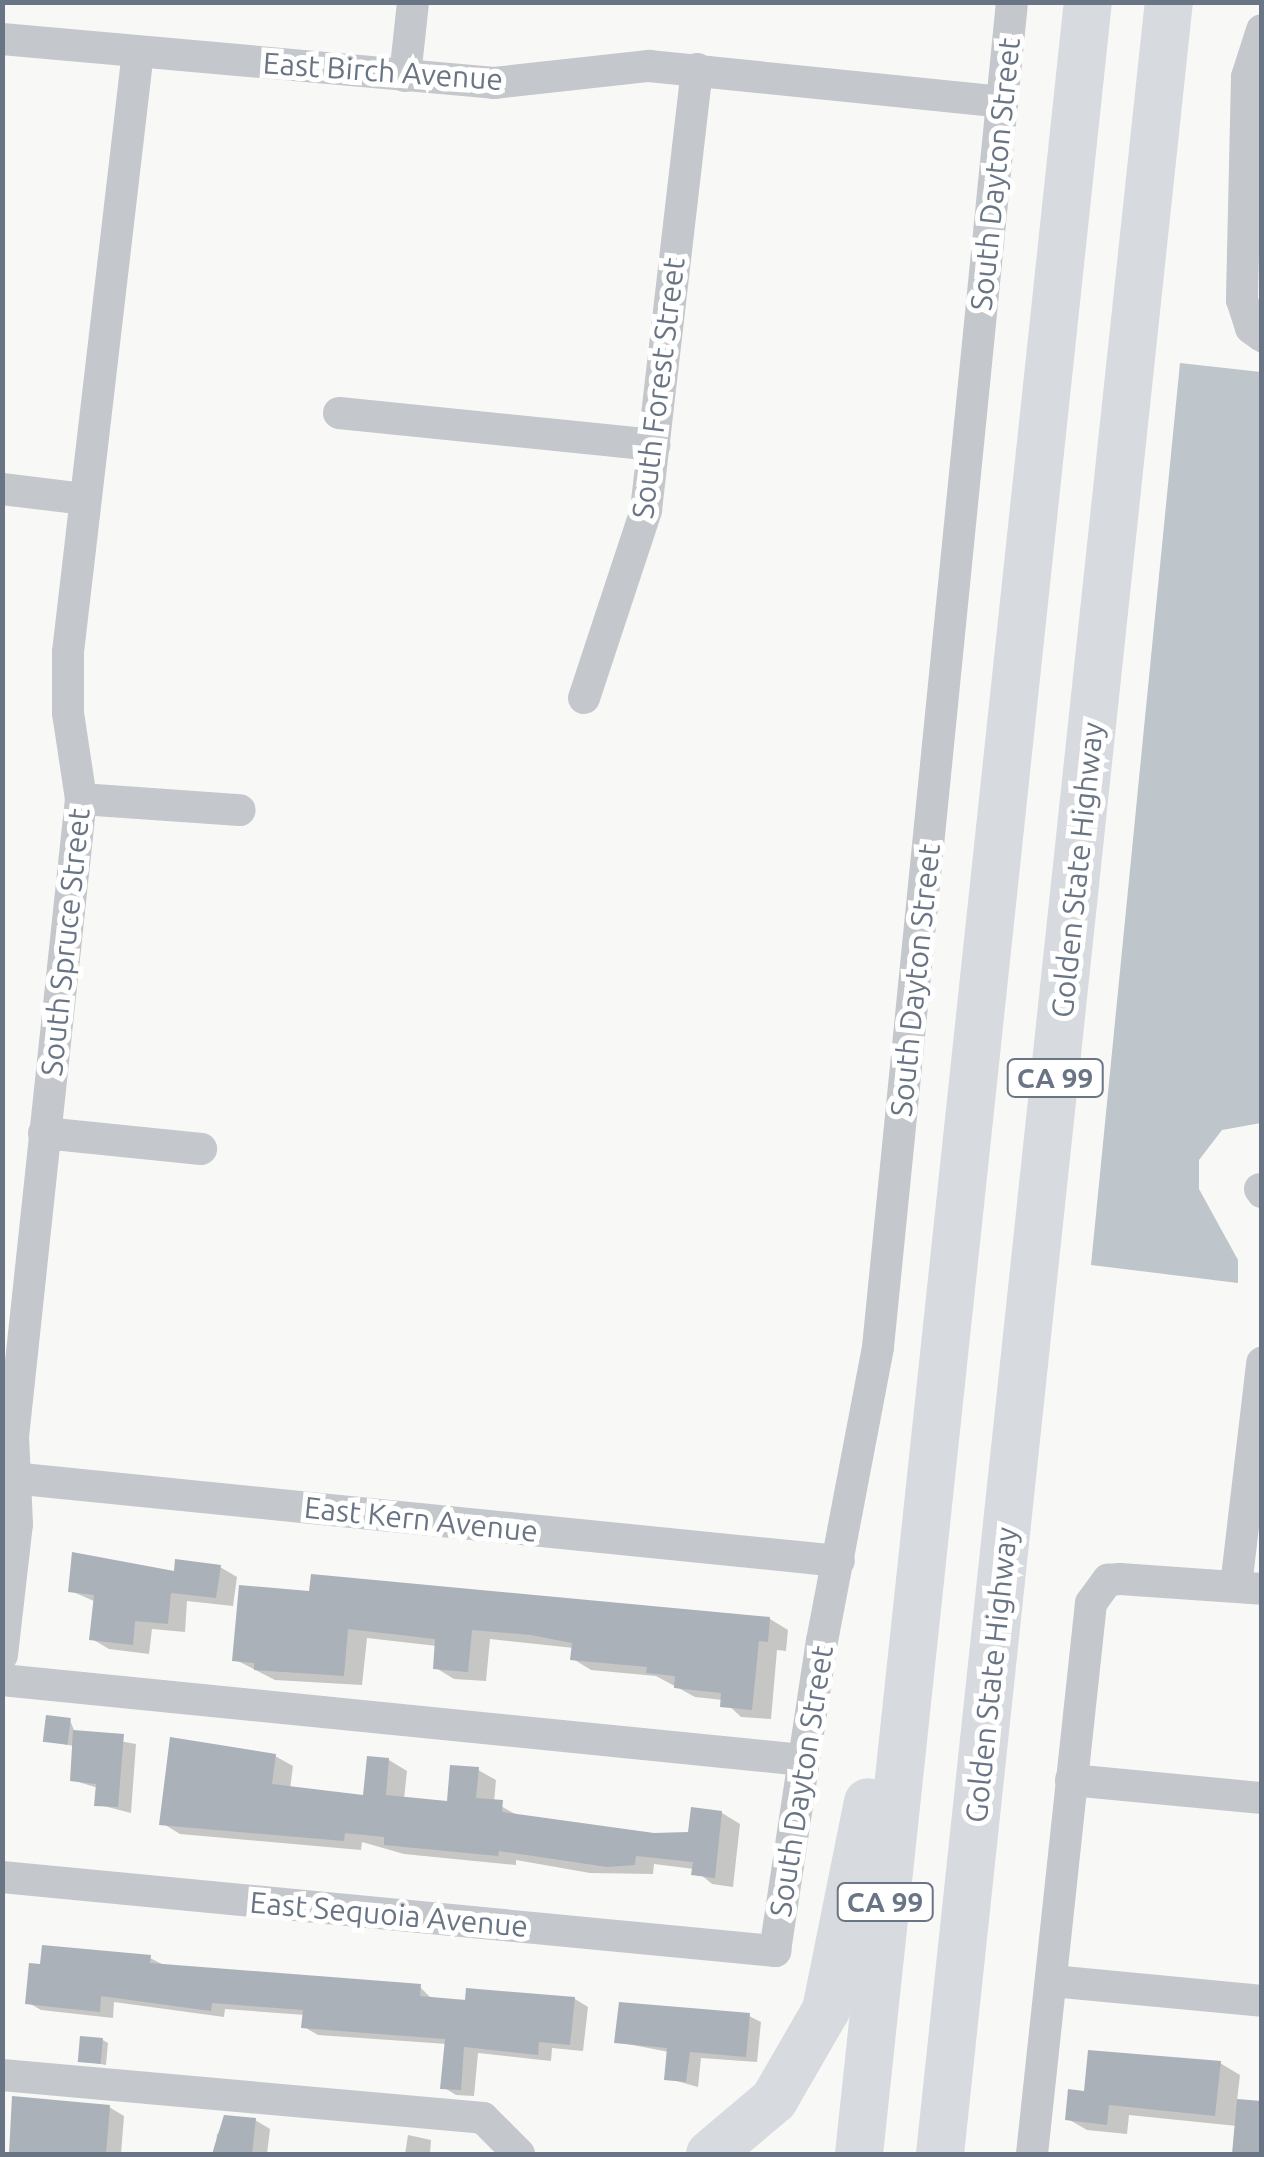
<!DOCTYPE html>
<html>
<head>
<meta charset="utf-8">
<style>
  body { margin:0 }
  #map { position:relative; width:1264px; height:2157px; overflow:hidden; background:#f8f8f6; font-family:Ubuntu,sans-serif }
  div>[style] { position:absolute }
  [style*='--x'] { left:calc(var(--x)*1px); top:calc(var(--y)*1px); width:calc(var(--w)*1px); rotate:calc(var(--a)*1deg) }
  .water>* { inset:0; background:#bec6cb }
  .shadow>* { inset:0; background:#0003 }
  .building>* { inset:0; background:#abb1b8; transform-origin:0 0 }
  .minor>* { height:32px; margin:-16px; padding:0 16px; transform-origin:16px; border-radius:16px; background:#c4c7cb }
  .highway>* { height:48px; margin:-24px; padding:0 24px; transform-origin:24px; border-radius:24px; background:#d7dade }
  span { translate:-50% -50%; white-space:nowrap; text-align:center; line-height:1.15; -webkit-text-stroke:10px #fff; paint-order:stroke }
  .shield-label span { padding:2px 8px; background:#fff; border:2px solid; border-radius:8px; -webkit-text-stroke-width:0 }
  .shield-label { font-size:28px; color:#697584; font-weight:700 }
  .street-label { font-size:30px; color:#697584 }
  .frame { position:absolute; inset:0; border:5px solid #697584; pointer-events:none }
</style>
</head>
<body>
<div id="map">
  <div class="water">
    <i style="clip-path:polygon(1180px 363px,1261px 372px,1261px 1123px,1222px 1130px,1199px 1160px,1199px 1189px,1238px 1260px,1238px 1283px,1091px 1265px)"></i>
  </div>
  <div class="shadow">
    <i style="clip-path:polygon(220px 1567px,237px 1577px,233px 1606px,187px 1601px,185px 1632px,152px 1629px,149px 1654px,109px 1649px,92px 1639px,96px 1602px,71px 1591px)"></i>
    <i style="clip-path:polygon(241px 1588px,770px 1619px,788px 1630px,786px 1651px,777px 1650px,771px 1719px,741px 1717px,723px 1700px,695px 1697px,656px 1676px,591px 1670px,573px 1659px,574px 1648px,490px 1639px,486px 1681px,454px 1679px,436px 1668px,437px 1646px,367px 1638px,362px 1685px,275px 1680px,234px 1659px)"></i>
    <i style="clip-path:polygon(70px 1720px,75px 1733px,136px 1744px,131px 1813px,96px 1804px,98px 1788px,72px 1780px,74px 1746px,46px 1741px)"></i>
    <i style="clip-path:polygon(275px 1756px,293px 1766px,290px 1789px,366px 1798px,389px 1760px,407px 1771px,404px 1799px,449px 1803px,478px 1770px,496px 1780px,494px 1802px,520px 1817px,653px 1835px,690px 1834px,722px 1813px,740px 1824px,733px 1887px,712px 1884px,694px 1869px,654px 1864px,653px 1874px,590px 1873px,516px 1860px,516px 1865px,404px 1854px,362px 1842px,361px 1850px,180px 1834px,162px 1823px)"></i>
    <i style="clip-path:polygon(150px 1958px,164px 1965px,420px 1987px,433px 2000px,575px 1999px,588px 2007px,583px 2051px,552px 2048px,551px 2061px,478px 2053px,474px 2096px,456px 2095px,443px 2087px,447px 2044px,318px 2035px,304px 2027px,305px 2015px,225px 2009px,224px 2017px,114px 2002px,113px 2018px,41px 2010px,27px 2002px)"></i>
    <i style="clip-path:polygon(749px 2016px,761px 2022px,757px 2062px,701px 2058px,698px 2087px,666px 2078px,669px 2052px,617px 2042px)"></i>
    <i style="clip-path:polygon(103px 2040px,108px 2043px,106px 2065px,80px 2060px)"></i>
    <i style="clip-path:polygon(1220px 2063px,1240px 2075px,1237px 2101px,1262px 2104px,1262px 2154px,1235px 2154px,1237px 2126px,1129px 2115px,1127px 2134px,1087px 2130px,1068px 2119px,1086px 2094px)"></i>
    <i style="clip-path:polygon(14px 2099px,109px 2107px,124px 2116px,121px 2154px,10px 2154px)"></i>
    <i style="clip-path:polygon(255px 2120px,270px 2129px,267px 2154px,215px 2154px,217px 2134px)"></i>
    <i style="clip-path:polygon(408px 2135px,431px 2140px,430px 2154px,405px 2154px)"></i>
  </div>
  <div class="building">
    <i style="clip-path:polygon(72px 1552px,174px 1571px,175px 1559px,221px 1565px,216px 1598px,171px 1593px,168px 1624px,135px 1621px,133px 1645px,89px 1640px,94px 1595px,68px 1592px)"></i>
    <i style="clip-path:polygon(311px 1574px,770px 1617px,768px 1642px,759px 1641px,752px 1710px,720px 1707px,721px 1693px,674px 1688px,675px 1676px,646px 1673px,647px 1667px,570px 1660px,572px 1643px,531px 1635px,472px 1630px,468px 1672px,433px 1669px,435px 1639px,348px 1629px,344px 1676px,254px 1670px,254px 1663px,232px 1661px,239px 1585px,309px 1591px)"></i>
    <i style="left:46px;top:1715px;width:25px;height:27px;rotate:7deg"></i>
    <i style="clip-path:polygon(73px 1730px,124px 1734px,118px 1807px,94px 1806px,96px 1784px,70px 1781px)"></i>
    <i style="clip-path:polygon(170px 1737px,276px 1754px,272px 1784px,363px 1795px,367px 1756px,389px 1758px,386px 1795px,447px 1801px,450px 1765px,479px 1767px,476px 1798px,503px 1800px,502px 1812px,654px 1833px,688px 1832px,691px 1807px,722px 1811px,715px 1878px,691px 1875px,693px 1862px,636px 1856px,635px 1865px,607px 1867px,499px 1851px,498px 1856px,384px 1845px,384px 1837px,345px 1833px,344px 1841px,159px 1825px)"></i>
    <i style="clip-path:polygon(42px 1945px,151px 1955px,150px 1963px,421px 1984px,420px 1996px,465px 2000px,466px 1988px,575px 1997px,570px 2045px,539px 2042px,538px 2055px,464px 2047px,461px 2090px,440px 2089px,445px 2039px,301px 2028px,303px 2010px,212px 2003px,211px 2011px,101px 1996px,100px 2012px,25px 2004px,29px 1963px,40px 1964px)"></i>
    <i style="clip-path:polygon(619px 2002px,750px 2013px,746px 2057px,690px 2052px,686px 2082px,664px 2080px,667px 2048px,614px 2043px)"></i>
    <i style="left:80px;top:2036px;width:23px;height:26px;rotate:5deg"></i>
    <i style="clip-path:polygon(1088px 2050px,1221px 2061px,1215px 2116px,1109px 2105px,1107px 2125px,1065px 2120px,1068px 2089px,1084px 2091px)"></i>
    <i style="clip-path:polygon(12px 2096px,110px 2105px,106px 2154px,9px 2154px)"></i>
    <i style="clip-path:polygon(1237px 2099px,1262px 2101px,1262px 2154px,1232px 2154px)"></i>
    <i style="clip-path:polygon(224px 2115px,256px 2118px,252px 2154px,212px 2154px)"></i>
  </div>
  <div class="minor">
    <i style="--x:1262;--y:30;--w:49;--a:107.7"></i>
    <i style="--x:1247;--y:77;--w:223;--a:91.3"></i>
    <i style="--x:1242;--y:300;--w:29;--a:72"></i>
    <i style="--x:1251;--y:328;--w:14;--a:36"></i>
    <i style="--x:2;--y:39;--w:494;--a:5.1"></i>
    <i style="--x:494;--y:83;--w:156;--a:-6.3"></i>
    <i style="--x:649;--y:66;--w:355;--a:5.8"></i>
    <i style="--x:405;--y:76;--w:74;--a:-83.8"></i>
    <i style="--x:339;--y:413;--w:317;--a:5.8"></i>
    <i style="--x:2;--y:489;--w:84;--a:6.9"></i>
    <i style="--x:584;--y:698;--w:198;--a:-71.7"></i>
    <i style="--x:646;--y:510;--w:444;--a:-83.4"></i>
    <i style="--x:81;--y:799;--w:159;--a:4"></i>
    <i style="--x:44;--y:1133;--w:158;--a:5.8"></i>
    <i style="--x:1260;--y:1189;--w:4;--a:56"></i>
    <i style="--x:2;--y:1477;--w:841;--a:5.73"></i>
    <i style="--x:1236;--y:1586;--w:225;--a:-83.3"></i>
    <i style="--x:2;--y:1655;--w:132;--a:-83.5"></i>
    <i style="--x:17;--y:1524;--w:87;--a:-92.6"></i>
    <i style="--x:13;--y:1437;--w:642;--a:-83.92"></i>
    <i style="--x:81;--y:799;--w:87;--a:-98.6"></i>
    <i style="--x:68;--y:713;--w:61;--a:-90"></i>
    <i style="--x:68;--y:652;--w:604;--a:-83.35"></i>
    <i style="--x:2;--y:1680;--w:806;--a:5.7"></i>
    <i style="--x:1071;--y:1780;--w:192;--a:5.4"></i>
    <i style="--x:2;--y:1877;--w:777;--a:5.47"></i>
    <i style="--x:775;--y:1951;--w:314;--a:-81.4"></i>
    <i style="--x:822;--y:1641;--w:299;--a:-79.2"></i>
    <i style="--x:878;--y:1347;--w:1352;--a:-84.31"></i>
    <i style="--x:1052;--y:1981;--w:211;--a:5.4"></i>
    <i style="--x:2;--y:2075;--w:483;--a:5.1"></i>
    <i style="--x:483;--y:2118;--w:51;--a:45"></i>
    <i style="--x:1032;--y:2154;--w:554;--a:-83.89"></i>
    <i style="--x:1091;--y:1603;--w:29;--a:-54"></i>
    <i style="--x:1108;--y:1580;--w:12;--a:-5"></i>
    <i style="--x:1120;--y:1579;--w:142;--a:4"></i>
  </div>
  <div class="highway">
    <i style="--x:710;--y:2154;--w:84;--a:-40.2"></i>
    <i style="--x:774;--y:2100;--w:104;--a:-60"></i>
    <i style="--x:826;--y:2010;--w:212;--a:-78.6"></i>
    <i style="--x:859;--y:2154;--w:2164;--a:-83.93"></i>
    <i style="--x:940;--y:2154;--w:2164;--a:-83.93"></i>
  </div>
  <div class="shield-label">
    <span style="left:1055px;top:1078px">CA 99</span>
    <span style="left:885px;top:1902px">CA 99</span>
  </div>
  <div class="street-label">
    <span style="left:383px;top:71px;rotate:4deg">East Birch Avenue</span>
    <span style="left:995px;top:174px;rotate:-84deg">South Dayton Street</span>
    <span style="left:658px;top:388px;rotate:-83deg">South Forest Street</span>
    <span style="left:1077px;top:870px;rotate:-84deg">Golden State Highway</span>
    <span style="left:65px;top:942px;rotate:-84deg">South Spruce Street</span>
    <span style="left:915px;top:980px;rotate:-84deg">South Dayton Street</span>
    <span style="left:421px;top:1519px;rotate:6deg">East Kern Avenue</span>
    <span style="left:991px;top:1675px;rotate:-84deg">Golden State Highway</span>
    <span style="left:801px;top:1781px;rotate:-81deg">South Dayton Street</span>
    <span style="left:389px;top:1914px;rotate:5deg">East Sequoia Avenue</span>
  </div>
  <div class="frame"></div>
</div>
</body>
</html>
